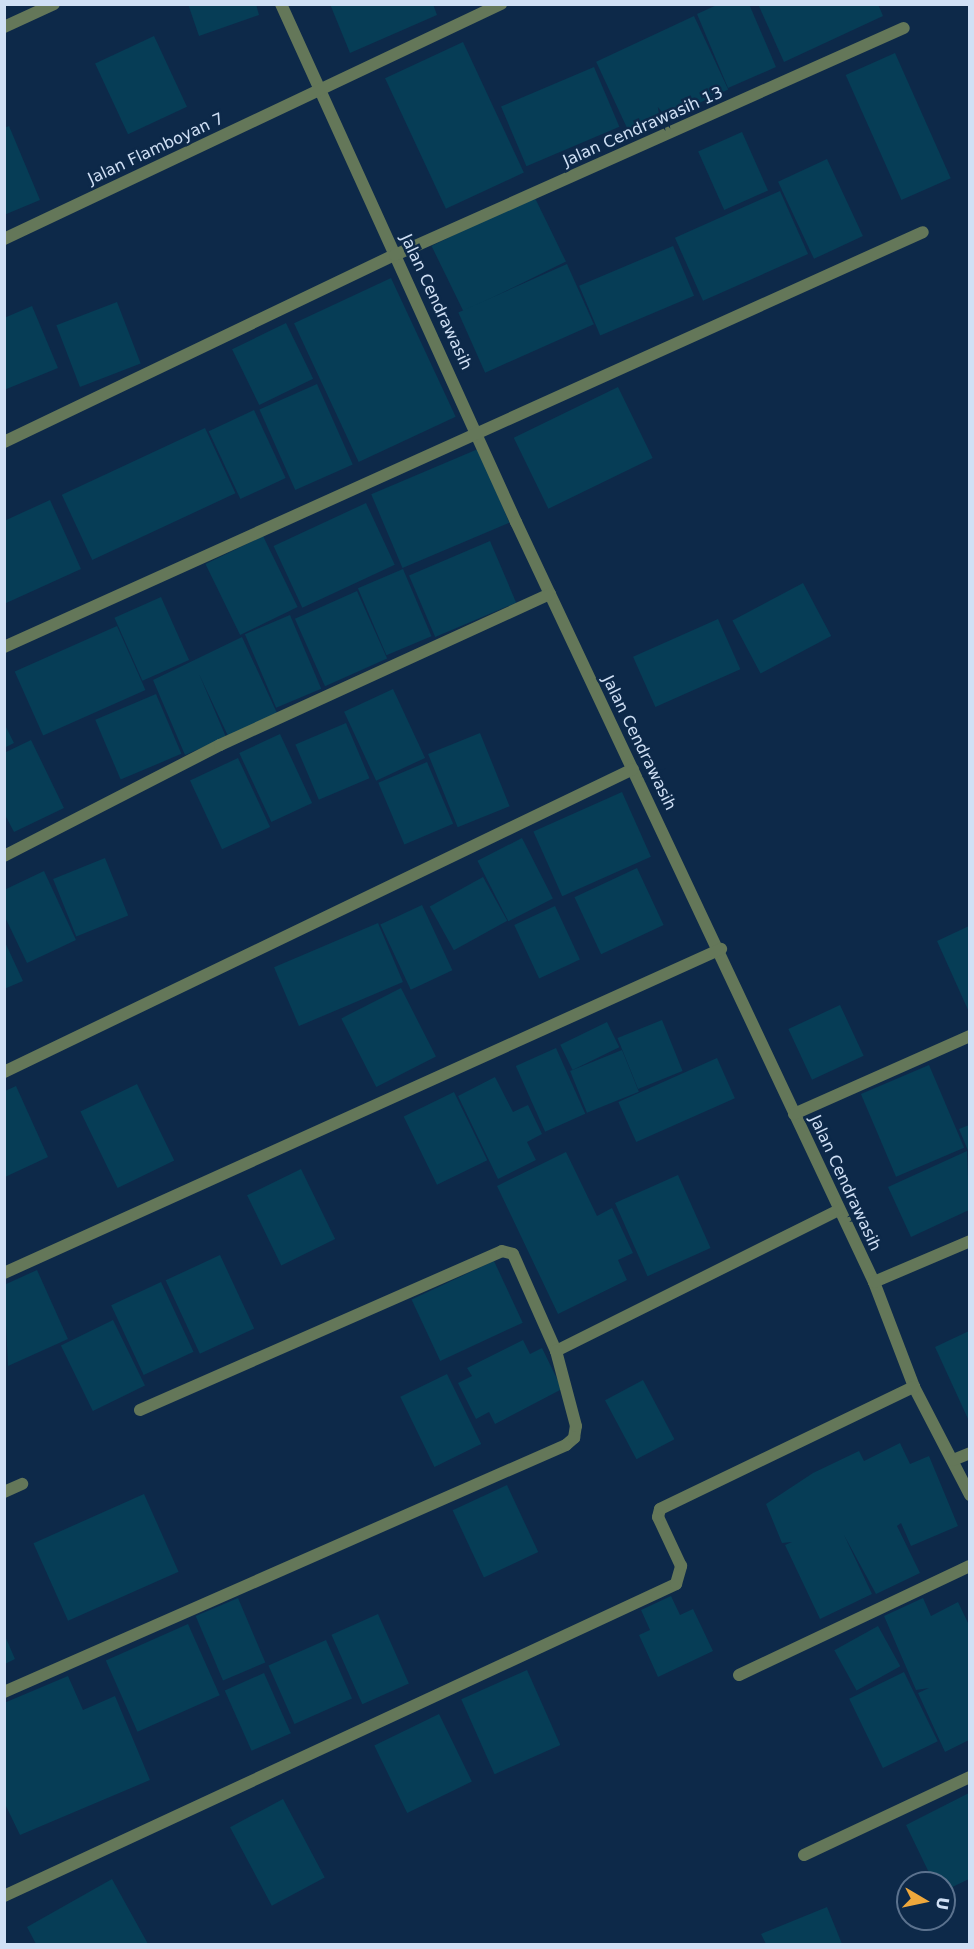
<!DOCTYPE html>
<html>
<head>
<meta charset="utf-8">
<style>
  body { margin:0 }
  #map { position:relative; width:974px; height:1949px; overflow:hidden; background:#0d2949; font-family:"DejaVu Sans",sans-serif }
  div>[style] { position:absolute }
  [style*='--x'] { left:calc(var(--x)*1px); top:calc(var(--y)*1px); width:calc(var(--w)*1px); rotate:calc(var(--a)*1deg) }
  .building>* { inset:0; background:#063d56; transform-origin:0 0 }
  .street>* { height:12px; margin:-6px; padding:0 6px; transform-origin:6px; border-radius:6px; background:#647759 }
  span { translate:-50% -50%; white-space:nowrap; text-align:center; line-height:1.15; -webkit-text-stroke:5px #0d2949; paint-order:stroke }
  .street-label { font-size:16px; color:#d0e0f5 }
  .frame { position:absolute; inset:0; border:6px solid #d0e0f5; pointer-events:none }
  .north { position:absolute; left:896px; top:1871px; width:60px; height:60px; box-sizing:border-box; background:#0d2949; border:2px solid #5b728e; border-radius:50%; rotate:99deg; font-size:16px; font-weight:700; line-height:24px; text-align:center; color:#d0e0f5 }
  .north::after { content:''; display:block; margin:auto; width:21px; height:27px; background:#eea83c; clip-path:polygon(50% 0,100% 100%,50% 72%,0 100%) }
</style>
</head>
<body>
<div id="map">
  <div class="building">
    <i style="clip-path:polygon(188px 4px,256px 4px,259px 15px,199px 36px)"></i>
    <i style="clip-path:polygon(330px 4px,433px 4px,437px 15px,350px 53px)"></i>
    <i style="clip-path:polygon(719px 4px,749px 4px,776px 67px,728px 88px,697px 14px)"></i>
    <i style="clip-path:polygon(758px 4px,878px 4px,883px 16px,784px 62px)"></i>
    <i style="left:694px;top:16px;width:81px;height:108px;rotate:65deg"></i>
    <i style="left:154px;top:36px;width:78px;height:65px;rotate:65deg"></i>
    <i style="left:463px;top:42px;width:144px;height:86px;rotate:65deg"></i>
    <i style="left:895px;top:53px;width:137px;height:54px;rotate:66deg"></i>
    <i style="left:594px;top:67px;width:65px;height:101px;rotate:67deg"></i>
    <i style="clip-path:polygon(9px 126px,40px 200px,4px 215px,4px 128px)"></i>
    <i style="left:742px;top:132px;width:64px;height:48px;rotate:66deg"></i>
    <i style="left:827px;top:159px;width:85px;height:54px;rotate:65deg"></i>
    <i style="left:780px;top:191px;width:69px;height:115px;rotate:66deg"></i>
    <i style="left:534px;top:196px;width:73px;height:114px;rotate:64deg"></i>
    <i style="left:673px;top:246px;width:54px;height:102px;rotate:67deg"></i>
    <i style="left:567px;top:264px;width:66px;height:119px;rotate:66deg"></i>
    <i style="left:391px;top:278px;width:153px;height:107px;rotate:65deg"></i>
    <i style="left:117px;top:302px;width:66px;height:65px;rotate:69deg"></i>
    <i style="clip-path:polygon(32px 306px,58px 368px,4px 390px,4px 318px)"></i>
    <i style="left:286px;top:323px;width:62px;height:60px;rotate:64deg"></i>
    <i style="left:317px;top:384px;width:88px;height:63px;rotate:66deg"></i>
    <i style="left:618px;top:387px;width:79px;height:116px;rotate:64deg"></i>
    <i style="left:254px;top:410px;width:75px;height:50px;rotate:65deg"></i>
    <i style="left:205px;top:428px;width:72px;height:158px;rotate:65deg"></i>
    <i style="left:478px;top:449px;width:80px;height:116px;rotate:67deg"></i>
    <i style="clip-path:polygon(50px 500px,81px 569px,4px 604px,4px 521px)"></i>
    <i style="left:366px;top:503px;width:68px;height:102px;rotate:65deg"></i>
    <i style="left:263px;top:536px;width:79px;height:64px;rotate:64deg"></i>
    <i style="left:490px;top:541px;width:67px;height:88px;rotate:67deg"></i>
    <i style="left:403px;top:569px;width:73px;height:49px;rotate:67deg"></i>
    <i style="left:803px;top:583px;width:60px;height:80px;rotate:62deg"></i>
    <i style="left:357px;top:591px;width:74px;height:68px;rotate:66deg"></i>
    <i style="left:161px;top:597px;width:69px;height:51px;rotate:66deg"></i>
    <i style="left:290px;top:615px;width:80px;height:49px;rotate:67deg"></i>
    <i style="left:718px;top:619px;width:55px;height:93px;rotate:66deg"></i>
    <i style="left:117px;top:626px;width:70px;height:112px;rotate:66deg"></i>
    <i style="clip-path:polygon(242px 637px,277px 713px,228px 736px,199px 674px,226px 737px,185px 755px,153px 680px)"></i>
    <i style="left:393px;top:689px;width:76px;height:54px;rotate:65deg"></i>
    <i style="left:156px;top:694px;width:65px;height:66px;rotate:67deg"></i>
    <i style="clip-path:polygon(4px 723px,14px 743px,4px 748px)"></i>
    <i style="left:346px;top:723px;width:60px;height:55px;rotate:67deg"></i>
    <i style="left:480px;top:733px;width:79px;height:56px;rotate:68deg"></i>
    <i style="left:280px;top:734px;width:76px;height:45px;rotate:65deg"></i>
    <i style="clip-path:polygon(31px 740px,64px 808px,14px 832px,4px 813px,4px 753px)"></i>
    <i style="left:238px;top:758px;width:76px;height:53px;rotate:65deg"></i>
    <i style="left:427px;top:762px;width:67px;height:53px;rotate:67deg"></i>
    <i style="left:622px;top:792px;width:71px;height:97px;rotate:66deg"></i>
    <i style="left:522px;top:838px;width:68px;height:50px;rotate:63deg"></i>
    <i style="left:105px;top:858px;width:62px;height:56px;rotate:68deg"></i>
    <i style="left:637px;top:868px;width:63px;height:69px;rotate:65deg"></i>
    <i style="clip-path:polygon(44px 871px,76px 940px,27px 963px,4px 915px,4px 890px)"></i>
    <i style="left:483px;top:877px;width:50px;height:61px;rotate:61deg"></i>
    <i style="left:422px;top:905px;width:72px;height:46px;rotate:65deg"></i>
    <i style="left:555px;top:906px;width:59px;height:45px;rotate:65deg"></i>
    <i style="left:378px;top:923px;width:64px;height:113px;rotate:67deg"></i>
    <i style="clip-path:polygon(969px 926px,969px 1012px,937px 941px)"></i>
    <i style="clip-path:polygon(4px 940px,23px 981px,4px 989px)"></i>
    <i style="left:401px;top:988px;width:77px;height:67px;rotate:63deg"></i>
    <i style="left:840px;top:1005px;width:56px;height:57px;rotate:65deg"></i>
    <i style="left:662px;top:1020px;width:55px;height:48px;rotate:68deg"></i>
    <i style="left:607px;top:1022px;width:28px;height:52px;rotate:64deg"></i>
    <i style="left:556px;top:1048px;width:72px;height:44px;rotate:66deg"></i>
    <i style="left:622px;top:1050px;width:45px;height:56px;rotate:68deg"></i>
    <i style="left:717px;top:1058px;width:44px;height:108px;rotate:66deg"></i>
    <i style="left:929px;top:1065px;width:90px;height:74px;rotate:67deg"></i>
    <i style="clip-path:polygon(495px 1077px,513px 1112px,528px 1105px,542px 1134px,527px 1142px,536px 1160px,498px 1179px,458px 1096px)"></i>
    <i style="left:137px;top:1084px;width:85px;height:63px;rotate:64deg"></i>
    <i style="clip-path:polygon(16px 1086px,48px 1157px,5px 1177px,5px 1091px)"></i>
    <i style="left:454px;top:1092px;width:76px;height:56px;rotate:64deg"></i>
    <i style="clip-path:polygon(969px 1125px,969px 1153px,959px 1129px)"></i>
    <i style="clip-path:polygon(967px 1151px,969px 1210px,911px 1237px,888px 1187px)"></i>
    <i style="clip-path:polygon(566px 1152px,597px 1216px,612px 1208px,633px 1253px,618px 1260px,627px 1280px,558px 1314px,497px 1186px)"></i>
    <i style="left:301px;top:1169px;width:78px;height:60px;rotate:64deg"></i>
    <i style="left:678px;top:1175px;width:80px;height:69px;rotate:66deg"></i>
    <i style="left:220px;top:1255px;width:81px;height:60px;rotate:65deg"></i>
    <i style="left:494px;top:1261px;width:68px;height:91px;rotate:65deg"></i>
    <i style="clip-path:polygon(37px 1270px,68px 1339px,8px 1366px,4px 1285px)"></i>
    <i style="left:161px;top:1282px;width:77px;height:55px;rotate:65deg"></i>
    <i style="left:113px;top:1320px;width:73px;height:58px;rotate:64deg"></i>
    <i style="clip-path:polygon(969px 1331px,969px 1421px,935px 1347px)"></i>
    <i style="clip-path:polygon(523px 1340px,530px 1354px,542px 1348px,562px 1389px,495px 1424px,489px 1412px,476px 1419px,458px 1383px,472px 1376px,467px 1368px)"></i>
    <i style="left:447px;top:1374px;width:78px;height:52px;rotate:64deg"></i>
    <i style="left:643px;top:1380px;width:67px;height:43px;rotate:62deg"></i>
    <i style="clip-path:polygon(900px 1443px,910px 1464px,929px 1456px,958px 1526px,911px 1546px,901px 1523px,897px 1526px,920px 1573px,876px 1594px,844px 1535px,872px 1594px,820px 1619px,785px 1545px,792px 1542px,782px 1543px,766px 1504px,813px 1473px,859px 1451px,864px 1461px)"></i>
    <i style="left:507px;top:1485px;width:74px;height:60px;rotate:65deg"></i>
    <i style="left:144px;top:1494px;width:85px;height:121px;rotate:66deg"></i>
    <i style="clip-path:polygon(671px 1596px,680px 1615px,693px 1609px,713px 1651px,658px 1677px,639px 1635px,650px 1630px,641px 1610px)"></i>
    <i style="left:238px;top:1598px;width:70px;height:46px;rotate:67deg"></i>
    <i style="clip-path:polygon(923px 1598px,931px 1616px,958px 1602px,969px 1625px,969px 1740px,945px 1752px,918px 1693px,929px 1688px,916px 1690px,884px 1616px)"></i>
    <i style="left:378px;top:1614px;width:76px;height:51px;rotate:66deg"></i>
    <i style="left:188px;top:1624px;width:78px;height:90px;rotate:66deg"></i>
    <i style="left:878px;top:1626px;width:46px;height:50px;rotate:61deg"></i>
    <i style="clip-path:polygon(5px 1636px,15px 1659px,5px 1664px)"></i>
    <i style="left:326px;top:1640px;width:64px;height:63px;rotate:66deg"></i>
    <i style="left:527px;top:1670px;width:82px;height:72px;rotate:66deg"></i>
    <i style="left:904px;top:1672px;width:77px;height:61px;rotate:64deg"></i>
    <i style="left:264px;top:1673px;width:66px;height:43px;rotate:66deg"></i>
    <i style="clip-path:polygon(68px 1676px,83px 1710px,115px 1696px,150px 1780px,20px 1835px,4px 1802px,4px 1703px)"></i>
    <i style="left:439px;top:1714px;width:75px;height:72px;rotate:64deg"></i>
    <i style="clip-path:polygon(969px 1793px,969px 1879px,944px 1891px,944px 1883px,934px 1883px,906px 1825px)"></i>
    <i style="left:283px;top:1799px;width:89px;height:60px;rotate:62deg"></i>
    <i style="clip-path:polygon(112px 1879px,148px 1944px,36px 1944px,27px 1927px)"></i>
    <i style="clip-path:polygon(827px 1907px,842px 1944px,766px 1944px,761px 1934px)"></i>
  </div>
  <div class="street">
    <i style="--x:281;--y:4;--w:569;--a:65.6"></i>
    <i style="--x:516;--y:522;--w:840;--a:64.78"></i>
    <i style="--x:874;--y:1282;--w:112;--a:69.1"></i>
    <i style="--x:914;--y:1387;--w:122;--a:62.6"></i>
    <i style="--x:4;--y:27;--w:55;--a:-24.7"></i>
    <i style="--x:4;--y:239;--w:550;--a:-25.31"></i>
    <i style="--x:4;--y:442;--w:433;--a:-25.6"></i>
    <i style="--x:395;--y:255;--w:557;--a:-24.04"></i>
    <i style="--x:4;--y:647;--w:1008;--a:-24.3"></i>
    <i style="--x:4;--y:856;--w:243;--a:-27.2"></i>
    <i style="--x:220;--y:745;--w:363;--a:-24.6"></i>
    <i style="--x:4;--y:1072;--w:698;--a:-25.72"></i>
    <i style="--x:794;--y:1114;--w:193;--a:-23.9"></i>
    <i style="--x:4;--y:1273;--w:787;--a:-24.32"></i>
    <i style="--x:874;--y:1282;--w:104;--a:-23.1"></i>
    <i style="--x:140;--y:1410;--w:395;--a:-23.7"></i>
    <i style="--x:502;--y:1251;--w:11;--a:15"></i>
    <i style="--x:513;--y:1254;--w:106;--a:66.1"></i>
    <i style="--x:556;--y:1351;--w:316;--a:-26.5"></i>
    <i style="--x:953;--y:1460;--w:18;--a:-22"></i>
    <i style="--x:4;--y:1492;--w:20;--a:-24"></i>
    <i style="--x:739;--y:1675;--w:255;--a:-25.3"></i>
    <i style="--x:4;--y:1692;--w:614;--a:-23.73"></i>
    <i style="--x:566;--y:1445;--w:11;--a:-41"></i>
    <i style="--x:574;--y:1438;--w:12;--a:-81"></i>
    <i style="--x:576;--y:1426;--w:78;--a:-104.9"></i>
    <i style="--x:804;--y:1855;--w:183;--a:-25.2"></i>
    <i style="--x:4;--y:1896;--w:741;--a:-24.9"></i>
    <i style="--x:676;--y:1584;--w:19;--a:-74"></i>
    <i style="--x:681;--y:1566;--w:54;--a:-115.1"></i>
    <i style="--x:658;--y:1517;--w:8;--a:-76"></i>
    <i style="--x:660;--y:1509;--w:282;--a:-25.7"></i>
  </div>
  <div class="street-label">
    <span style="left:643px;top:127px;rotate:-24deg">Jalan Cendrawasih 13</span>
    <span style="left:156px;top:149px;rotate:-25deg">Jalan Flamboyan 7</span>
    <span style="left:436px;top:302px;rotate:65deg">Jalan Cendrawasih</span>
    <span style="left:639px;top:743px;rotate:64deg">Jalan Cendrawasih</span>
    <span style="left:845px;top:1183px;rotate:65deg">Jalan Cendrawasih</span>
  </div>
  <div class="frame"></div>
  <div class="north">U</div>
</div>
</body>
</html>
